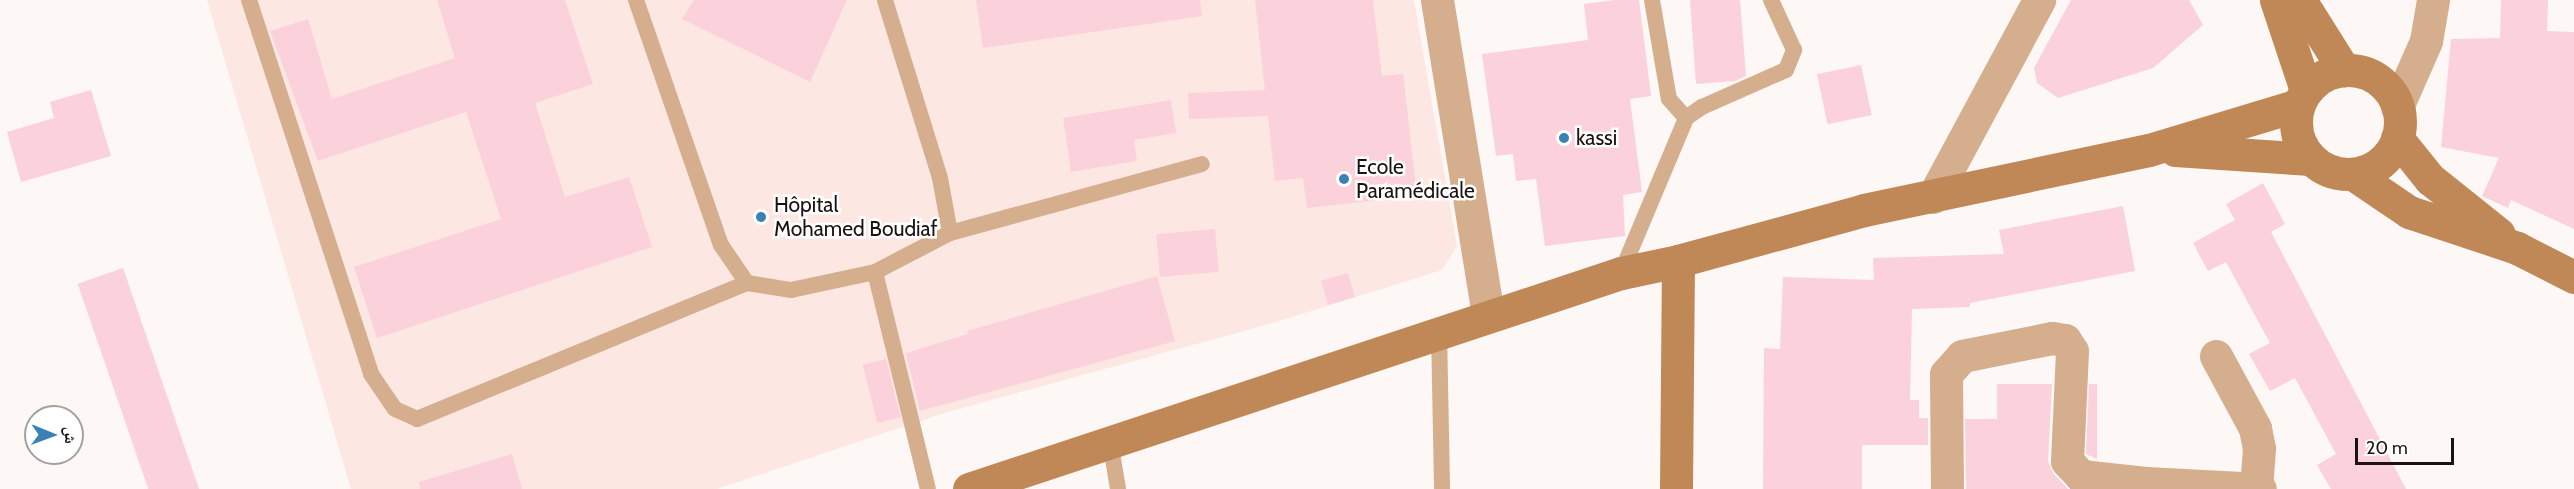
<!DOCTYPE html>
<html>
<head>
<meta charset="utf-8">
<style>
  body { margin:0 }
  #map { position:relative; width:2574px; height:489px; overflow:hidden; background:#fdf7f6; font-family:Cabin,"Noto Naskh Arabic",sans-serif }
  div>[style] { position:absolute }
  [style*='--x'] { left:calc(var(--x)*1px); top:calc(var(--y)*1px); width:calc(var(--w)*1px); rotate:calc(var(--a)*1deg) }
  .built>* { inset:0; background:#fce7e3 }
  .building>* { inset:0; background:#fbd1dc; transform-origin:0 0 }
  .lane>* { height:16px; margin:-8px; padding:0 8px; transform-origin:8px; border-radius:8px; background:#d5ae8e }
  .street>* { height:33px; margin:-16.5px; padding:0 16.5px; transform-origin:16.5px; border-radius:16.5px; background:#d5ae8e }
  .secondary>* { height:33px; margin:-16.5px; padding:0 16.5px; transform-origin:16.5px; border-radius:16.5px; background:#c18857 }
  .secondary>.ring { margin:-16.5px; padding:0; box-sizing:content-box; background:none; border:33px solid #c18857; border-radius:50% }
  .dots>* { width:16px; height:16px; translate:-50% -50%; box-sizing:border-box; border:3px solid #fff; border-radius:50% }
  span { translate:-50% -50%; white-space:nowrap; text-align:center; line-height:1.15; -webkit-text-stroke:5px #fff; paint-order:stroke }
  .poi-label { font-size:21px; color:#1b1211 }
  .left { translate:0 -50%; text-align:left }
  .north { position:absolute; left:24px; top:405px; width:60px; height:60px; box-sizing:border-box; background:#fff; border:2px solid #a4a0a0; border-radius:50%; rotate:91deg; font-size:16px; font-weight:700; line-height:24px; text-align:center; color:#1b1211 }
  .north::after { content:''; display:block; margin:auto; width:21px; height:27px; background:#3a81b6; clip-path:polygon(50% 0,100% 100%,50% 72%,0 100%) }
  .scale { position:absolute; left:2355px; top:438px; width:99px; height:27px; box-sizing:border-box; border:3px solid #1b1211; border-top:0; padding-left:8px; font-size:18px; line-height:21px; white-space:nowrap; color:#1b1211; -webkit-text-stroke:4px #fff; paint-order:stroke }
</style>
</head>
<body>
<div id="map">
  <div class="built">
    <i style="clip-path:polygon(207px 0,1414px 0,1457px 246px,1442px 270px,1273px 323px,944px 413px,717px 489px,351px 489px)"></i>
  </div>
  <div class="building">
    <i style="clip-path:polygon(437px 0,565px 0,593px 84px,535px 103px,565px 197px,629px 177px,652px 247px,377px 338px,354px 267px,501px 219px,466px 112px,318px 161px,270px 31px,308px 19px,332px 99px,455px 58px)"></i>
    <i style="clip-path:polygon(694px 0,847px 0,810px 82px,682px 19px)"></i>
    <i style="clip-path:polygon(976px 0,1200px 0,1202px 16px,983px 48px)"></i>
    <i style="clip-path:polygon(1255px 0,1373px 0,1382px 76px,1403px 74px,1417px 196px,1307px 208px,1303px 178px,1275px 181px,1268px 116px,1189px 119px,1188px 93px,1265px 90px)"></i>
    <i style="clip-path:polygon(1615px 0,1639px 0,1651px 96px,1630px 99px,1642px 192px,1623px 195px,1625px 236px,1545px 246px,1536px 179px,1516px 181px,1513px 154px,1496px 156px,1482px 54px,1588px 40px,1584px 4px)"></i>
    <i style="clip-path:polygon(1690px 0,1740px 0,1746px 76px,1735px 81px,1696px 84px)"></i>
    <i style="clip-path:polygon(2071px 0,2189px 0,2203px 25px,2153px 68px,2058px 98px,2037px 83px,2034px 68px)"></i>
    <i style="clip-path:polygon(2501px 0,2548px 0,2547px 31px,2574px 32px,2574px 229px,2511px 200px,2508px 208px,2482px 196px,2499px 158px,2441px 147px,2451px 39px,2500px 38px)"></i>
    <i style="left:1861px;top:65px;width:51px;height:45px;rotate:78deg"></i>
    <i style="clip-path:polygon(91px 90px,111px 156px,21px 182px,7px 132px,54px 118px,50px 102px)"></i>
    <i style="clip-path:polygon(1171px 100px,1176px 133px,1134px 140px,1137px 161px,1071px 172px,1063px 118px)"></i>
    <i style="clip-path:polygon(2263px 183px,2285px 224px,2271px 232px,2406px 489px,2331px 489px,2317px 465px,2336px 454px,2295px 378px,2270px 391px,2249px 354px,2270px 343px,2226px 262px,2208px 271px,2193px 243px,2235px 220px,2226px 204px)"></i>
    <i style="clip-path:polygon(2123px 206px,2135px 271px,1970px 303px,1970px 307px,1912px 309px,1910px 400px,1919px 400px,1919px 418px,1928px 418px,1928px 445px,1862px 445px,1862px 489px,1763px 489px,1764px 348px,1780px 349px,1783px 277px,1874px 280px,1873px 258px,2004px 254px,1999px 230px)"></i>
    <i style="left:1215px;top:229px;width:43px;height:59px;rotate:85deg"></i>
    <i style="left:123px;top:268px;width:234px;height:48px;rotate:71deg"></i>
    <i style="left:1348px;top:273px;width:25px;height:28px;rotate:74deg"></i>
    <i style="clip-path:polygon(1157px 276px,1175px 341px,920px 411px,906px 353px,968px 334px,967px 331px)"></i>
    <i style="left:886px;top:359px;width:60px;height:24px;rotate:76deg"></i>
    <i style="clip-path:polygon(1997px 384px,2052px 384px,2048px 461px,2053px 473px,2068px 489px,1966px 489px,1965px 419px,1997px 419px)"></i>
    <i style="clip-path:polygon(2089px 384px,2097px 384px,2097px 459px,2086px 454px)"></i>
    <i style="clip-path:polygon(512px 454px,522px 489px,420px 489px,419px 482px)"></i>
  </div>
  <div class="lane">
    <i style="--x:249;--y:0;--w:393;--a:71.9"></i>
    <i style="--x:371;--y:374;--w:42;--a:55.6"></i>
    <i style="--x:395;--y:409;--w:24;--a:24"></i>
    <i style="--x:417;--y:419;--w:357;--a:-22.4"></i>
    <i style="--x:636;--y:0;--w:259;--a:70.9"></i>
    <i style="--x:721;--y:245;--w:46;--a:55.6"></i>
    <i style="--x:747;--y:283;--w:45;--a:9"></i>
    <i style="--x:791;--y:290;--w:86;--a:-12.1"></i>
    <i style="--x:875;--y:272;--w:85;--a:-27.5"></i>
    <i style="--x:950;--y:233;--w:56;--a:-100.3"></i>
    <i style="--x:940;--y:178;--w:186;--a:-107.2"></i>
    <i style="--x:1652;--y:0;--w:100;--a:80.3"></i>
    <i style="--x:1669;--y:99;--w:25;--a:48"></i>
    <i style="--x:950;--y:233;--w:261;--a:-15.3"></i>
    <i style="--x:875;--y:272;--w:223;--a:76.3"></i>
    <i style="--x:1621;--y:273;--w:168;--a:-67.2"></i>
    <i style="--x:1686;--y:118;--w:19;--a:-35"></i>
    <i style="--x:1702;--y:107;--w:92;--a:-23.8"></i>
    <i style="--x:1786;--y:70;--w:22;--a:-68"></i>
    <i style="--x:1794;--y:50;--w:55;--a:-114.7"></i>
    <i style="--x:1439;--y:330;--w:159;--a:88.9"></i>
    <i style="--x:1110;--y:441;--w:49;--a:80.5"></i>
  </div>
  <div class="street">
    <i style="--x:1437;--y:0;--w:318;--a:80.8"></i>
    <i style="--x:2397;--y:107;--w:72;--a:-66.3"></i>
    <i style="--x:2426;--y:41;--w:42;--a:-80.3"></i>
    <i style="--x:1933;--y:197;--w:224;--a:-61.7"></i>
    <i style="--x:2216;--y:356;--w:82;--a:61.6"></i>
    <i style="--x:2255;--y:428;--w:20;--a:79"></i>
    <i style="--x:2259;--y:448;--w:41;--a:94.2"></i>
    <i style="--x:2146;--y:483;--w:114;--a:3"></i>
    <i style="--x:1947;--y:489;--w:115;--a:-90.5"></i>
    <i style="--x:1946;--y:374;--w:24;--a:-48"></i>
    <i style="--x:1962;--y:356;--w:92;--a:-11.3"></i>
    <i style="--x:2052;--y:338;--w:13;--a:9"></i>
    <i style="--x:2065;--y:340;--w:13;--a:58"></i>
    <i style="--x:2072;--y:351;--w:110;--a:92.6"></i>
    <i style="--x:2067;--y:461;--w:21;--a:47"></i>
    <i style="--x:2081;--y:476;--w:65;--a:6.1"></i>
    <i style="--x:2146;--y:483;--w:6;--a:90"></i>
  </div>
  <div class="secondary">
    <i style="--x:2276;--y:0;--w:95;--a:71.6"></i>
    <i style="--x:2300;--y:0;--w:83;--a:57.8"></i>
    <i class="ring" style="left:2296px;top:70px;width:71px;height:71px"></i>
    <i style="--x:2397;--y:138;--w:53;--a:51.2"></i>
    <i style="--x:2430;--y:179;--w:88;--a:38.6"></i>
    <i style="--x:2175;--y:150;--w:136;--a:3.8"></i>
    <i style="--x:2353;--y:174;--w:68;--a:34.2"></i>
    <i style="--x:2409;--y:212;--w:114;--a:18.4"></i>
    <i style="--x:2517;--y:248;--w:64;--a:27"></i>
    <i style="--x:969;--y:489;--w:687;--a:-18.33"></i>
    <i style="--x:1621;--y:273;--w:58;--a:-11.9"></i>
    <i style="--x:1678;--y:261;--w:193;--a:-15.3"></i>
    <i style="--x:1864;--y:210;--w:291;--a:-11.9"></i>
    <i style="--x:2149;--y:150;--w:156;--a:-16.8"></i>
    <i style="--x:1676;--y:489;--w:228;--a:-89.5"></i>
  </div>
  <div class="dots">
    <i style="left:1564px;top:138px;background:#3a81b6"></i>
    <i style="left:1344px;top:179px;background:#3a81b6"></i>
    <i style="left:761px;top:217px;background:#3a81b6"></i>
  </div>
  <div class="poi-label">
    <span class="left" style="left:1576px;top:138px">kassi</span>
    <span class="left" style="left:1356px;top:179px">Ecole<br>Paramédicale</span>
    <span class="left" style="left:774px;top:217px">Hôpital<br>Mohamed Boudiaf</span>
  </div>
  <div class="north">ش</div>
  <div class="scale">20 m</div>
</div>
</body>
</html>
